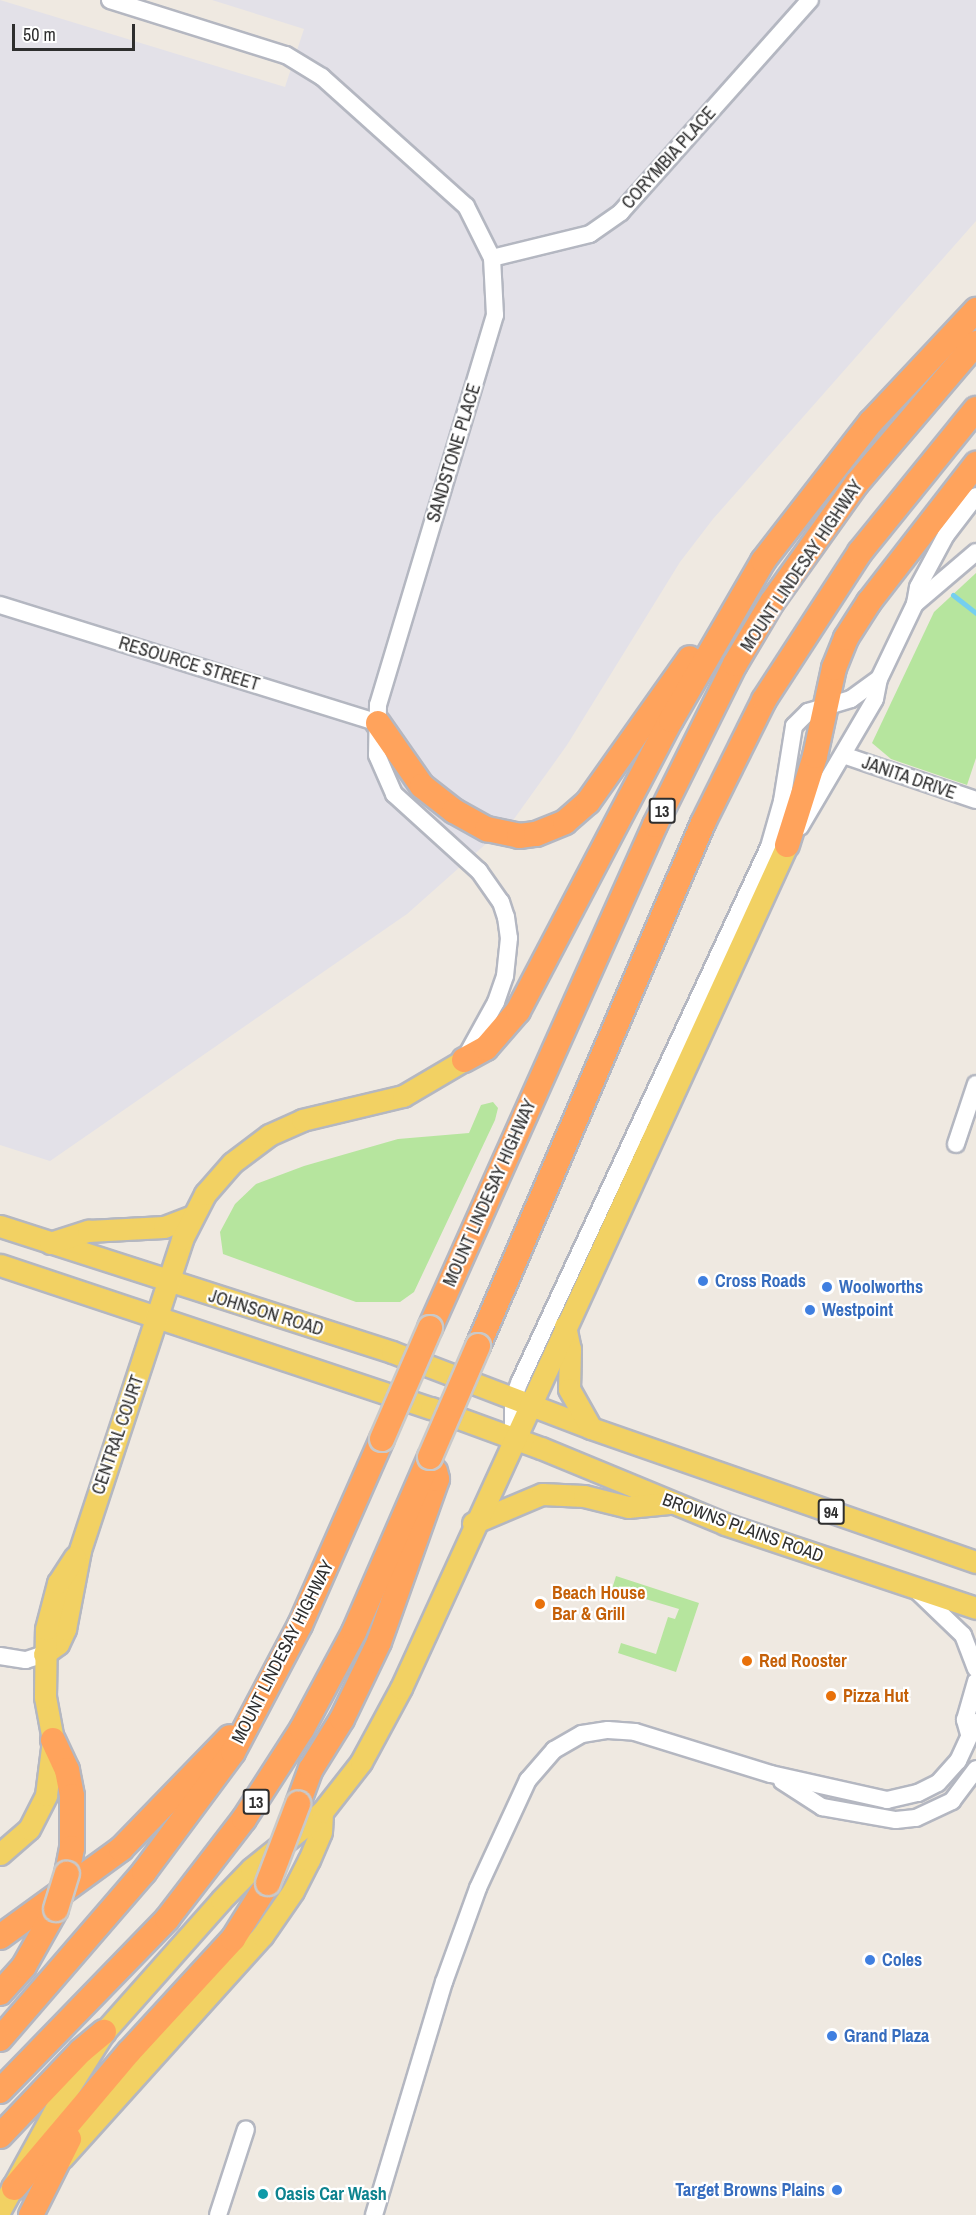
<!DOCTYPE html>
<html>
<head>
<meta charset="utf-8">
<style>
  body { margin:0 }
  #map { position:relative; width:976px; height:2215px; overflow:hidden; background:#efe9e1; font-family:"Archivo Narrow",sans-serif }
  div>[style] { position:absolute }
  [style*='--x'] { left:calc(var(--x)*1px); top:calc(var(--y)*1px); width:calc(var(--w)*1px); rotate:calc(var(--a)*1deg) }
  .industrial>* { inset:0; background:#e3e1e8 }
  .green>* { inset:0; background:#b6e59e }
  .stream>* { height:5px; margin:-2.5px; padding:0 2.5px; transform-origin:2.5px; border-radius:2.5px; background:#75cff0 }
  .roads { filter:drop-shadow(2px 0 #b4b7c1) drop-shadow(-2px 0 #b4b7c1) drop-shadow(0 2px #b4b7c1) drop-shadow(0 -2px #b4b7c1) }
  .minor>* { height:16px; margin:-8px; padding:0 8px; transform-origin:8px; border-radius:8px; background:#fff }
  .major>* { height:21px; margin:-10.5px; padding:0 10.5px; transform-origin:10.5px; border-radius:10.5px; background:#f2d163 }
  .highway>* { height:24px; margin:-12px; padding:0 12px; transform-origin:12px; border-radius:12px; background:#ffa35c }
  .bridges { filter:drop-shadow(2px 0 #c9c9c9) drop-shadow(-2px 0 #c9c9c9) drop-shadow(0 2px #c9c9c9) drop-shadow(0 -2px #c9c9c9) }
  .highway-bridge>* { height:24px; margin:-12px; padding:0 12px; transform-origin:12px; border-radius:12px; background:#ffa35c }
  .dots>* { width:16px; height:16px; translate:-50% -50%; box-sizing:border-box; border:3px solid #fff; border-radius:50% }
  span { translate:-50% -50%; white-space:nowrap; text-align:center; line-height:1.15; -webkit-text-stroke:4.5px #fff; paint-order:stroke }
  .shield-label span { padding:2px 4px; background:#fff; border:2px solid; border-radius:4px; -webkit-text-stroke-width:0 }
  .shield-label { font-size:16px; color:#2e2e2e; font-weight:700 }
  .street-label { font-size:18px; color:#2e2e2e }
  .shop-label { font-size:18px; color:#366cbe; font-weight:700 }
  .left { translate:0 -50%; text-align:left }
  .right { translate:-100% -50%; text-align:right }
  .food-label { font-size:18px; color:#c56008; font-weight:700 }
  .culture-label { font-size:18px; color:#0d838f; font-weight:700 }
  .scale { position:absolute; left:12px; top:24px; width:123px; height:27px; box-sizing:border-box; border:3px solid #2e2e2e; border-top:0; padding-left:8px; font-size:18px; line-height:21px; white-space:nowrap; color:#2e2e2e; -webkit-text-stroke:4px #fff; paint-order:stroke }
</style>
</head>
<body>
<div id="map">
  <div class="industrial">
    <i style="clip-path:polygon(0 0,285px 87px,304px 29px,212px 0,976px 0,976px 221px,713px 519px,680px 562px,567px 745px,514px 819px,407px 914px,50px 1161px,0 1145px)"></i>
  </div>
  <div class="green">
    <i style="clip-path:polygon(976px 573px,976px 758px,967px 785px,891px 759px,872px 743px,934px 612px)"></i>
    <i style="clip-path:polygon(493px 1102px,498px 1108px,495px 1120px,414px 1292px,400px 1302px,356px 1302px,223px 1254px,220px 1232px,235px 1204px,256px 1184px,304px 1166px,398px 1139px,469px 1133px,481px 1105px)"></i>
    <i style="clip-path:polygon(616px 1576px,699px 1603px,676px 1672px,618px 1653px,621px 1643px,656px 1654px,668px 1617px,675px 1619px,679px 1609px,612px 1589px)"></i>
  </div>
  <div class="stream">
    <i style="--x:953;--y:595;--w:29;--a:38"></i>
  </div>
  <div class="roads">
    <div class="minor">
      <i style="--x:110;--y:0;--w:184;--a:17.4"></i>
      <i style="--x:286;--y:55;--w:42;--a:31.4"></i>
      <i style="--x:322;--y:77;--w:193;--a:41.9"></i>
      <i style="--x:466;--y:206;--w:58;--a:63.4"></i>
      <i style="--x:492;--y:258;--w:57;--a:87"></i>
      <i style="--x:495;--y:315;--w:407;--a:106.7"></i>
      <i style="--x:378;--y:705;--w:50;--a:91.1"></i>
      <i style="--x:377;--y:755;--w:43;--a:66.4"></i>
      <i style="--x:394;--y:794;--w:115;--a:42.2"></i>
      <i style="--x:479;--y:871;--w:38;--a:55"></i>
      <i style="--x:501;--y:902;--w:16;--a:72"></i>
      <i style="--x:506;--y:917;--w:21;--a:82"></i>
      <i style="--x:509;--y:938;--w:38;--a:96"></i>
      <i style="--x:505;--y:976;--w:28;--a:109"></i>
      <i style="--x:496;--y:1002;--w:66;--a:118.9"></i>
      <i style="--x:492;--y:258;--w:101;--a:-13.8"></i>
      <i style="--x:590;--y:234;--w:38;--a:-35"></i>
      <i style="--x:621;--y:212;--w:284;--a:-48.3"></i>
      <i style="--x:915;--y:604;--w:80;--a:-40.4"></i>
      <i style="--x:0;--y:605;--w:396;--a:17.3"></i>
      <i style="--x:843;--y:755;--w:140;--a:18.7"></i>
      <i style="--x:800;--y:827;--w:148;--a:-59.6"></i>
      <i style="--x:875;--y:699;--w:20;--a:-79"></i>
      <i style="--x:879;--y:679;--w:83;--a:-64.4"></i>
      <i style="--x:915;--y:604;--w:17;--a:-80"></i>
      <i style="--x:918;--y:587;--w:59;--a:-61.7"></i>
      <i style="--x:946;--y:535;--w:49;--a:-52.4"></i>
      <i style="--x:956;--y:1144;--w:63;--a:-71.6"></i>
      <i style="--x:513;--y:1438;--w:39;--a:-90"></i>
      <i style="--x:513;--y:1399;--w:19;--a:-69"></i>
      <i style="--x:520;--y:1381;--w:589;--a:-65"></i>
      <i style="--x:769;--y:847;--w:48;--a:-74.2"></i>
      <i style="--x:782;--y:801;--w:76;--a:-80.9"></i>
      <i style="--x:794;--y:726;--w:20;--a:-45"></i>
      <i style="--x:808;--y:712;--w:45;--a:-16.8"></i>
      <i style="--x:851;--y:699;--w:34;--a:-36"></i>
      <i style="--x:915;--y:1589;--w:66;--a:43.8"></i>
      <i style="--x:963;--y:1635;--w:36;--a:69"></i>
      <i style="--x:0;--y:1656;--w:26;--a:9"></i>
      <i style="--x:26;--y:1660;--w:19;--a:-18"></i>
      <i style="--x:969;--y:1734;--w:15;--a:-106"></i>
      <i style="--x:965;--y:1720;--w:40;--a:-74"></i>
      <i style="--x:782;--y:1781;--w:48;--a:33"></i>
      <i style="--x:822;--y:1807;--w:75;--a:10"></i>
      <i style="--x:896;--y:1820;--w:20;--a:-6"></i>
      <i style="--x:916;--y:1818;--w:40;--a:-25"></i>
      <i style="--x:952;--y:1801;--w:40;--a:-53"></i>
      <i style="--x:218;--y:2215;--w:90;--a:-72"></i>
      <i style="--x:374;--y:2215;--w:243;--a:-73.3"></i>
      <i style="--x:444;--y:1982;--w:100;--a:-70.1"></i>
      <i style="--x:478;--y:1888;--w:119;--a:-65.2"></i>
      <i style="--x:528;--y:1780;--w:40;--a:-49"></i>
      <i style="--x:554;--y:1750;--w:32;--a:-30"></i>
      <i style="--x:582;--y:1734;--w:26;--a:-9"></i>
      <i style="--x:608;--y:1730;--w:27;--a:4"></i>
      <i style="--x:635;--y:1732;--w:142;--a:17.2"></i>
      <i style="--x:771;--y:1774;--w:119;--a:12.6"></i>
      <i style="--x:887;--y:1800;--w:32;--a:-13"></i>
      <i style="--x:918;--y:1793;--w:22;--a:-27"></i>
      <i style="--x:938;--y:1783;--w:30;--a:-48"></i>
      <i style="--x:958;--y:1761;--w:43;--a:-65.2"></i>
    </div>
    <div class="major">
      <i style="--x:0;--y:1226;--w:412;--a:17.8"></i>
      <i style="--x:392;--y:1352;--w:213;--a:20.9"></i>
      <i style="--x:591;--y:1428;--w:408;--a:19.2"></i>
      <i style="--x:50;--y:1243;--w:40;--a:-18"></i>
      <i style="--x:88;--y:1231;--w:76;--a:-3"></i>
      <i style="--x:164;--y:1227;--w:30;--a:-21"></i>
      <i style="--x:0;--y:1265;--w:454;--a:18.4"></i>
      <i style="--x:431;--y:1408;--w:117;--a:20"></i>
      <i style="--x:541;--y:1448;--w:199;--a:22.4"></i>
      <i style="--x:725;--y:1524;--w:265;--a:18.5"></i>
      <i style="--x:565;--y:1326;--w:24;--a:78"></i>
      <i style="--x:570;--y:1349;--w:40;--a:91.4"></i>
      <i style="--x:569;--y:1389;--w:45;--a:60.6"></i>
      <i style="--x:473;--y:1523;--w:75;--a:-22.8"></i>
      <i style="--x:542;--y:1494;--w:42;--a:2.7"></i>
      <i style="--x:584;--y:1496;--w:45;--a:14"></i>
      <i style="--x:628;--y:1507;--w:41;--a:-5.6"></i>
      <i style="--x:44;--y:1654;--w:17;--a:-36"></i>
      <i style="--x:58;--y:1644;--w:17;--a:-65"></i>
      <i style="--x:65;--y:1629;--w:80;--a:-79.2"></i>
      <i style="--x:80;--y:1550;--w:327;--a:-71.8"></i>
      <i style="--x:182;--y:1239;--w:51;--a:-62.9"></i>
      <i style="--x:205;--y:1194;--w:41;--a:-48.9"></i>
      <i style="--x:232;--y:1163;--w:46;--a:-37.1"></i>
      <i style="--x:269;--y:1135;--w:36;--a:-24"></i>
      <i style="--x:302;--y:1120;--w:104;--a:-13.4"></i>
      <i style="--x:403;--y:1096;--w:71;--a:-30.5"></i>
      <i style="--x:0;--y:1854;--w:38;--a:-41"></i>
      <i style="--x:29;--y:1829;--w:38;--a:-63"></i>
      <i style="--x:46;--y:1795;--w:55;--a:-82.7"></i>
      <i style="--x:53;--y:1740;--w:44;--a:-100.5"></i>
      <i style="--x:45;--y:1697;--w:68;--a:-89.2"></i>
      <i style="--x:46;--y:1629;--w:48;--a:-75.4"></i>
      <i style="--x:58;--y:1583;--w:31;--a:-57"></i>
      <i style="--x:62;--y:2158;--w:299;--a:-48"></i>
      <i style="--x:262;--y:1936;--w:55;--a:-55.4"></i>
      <i style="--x:293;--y:1891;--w:35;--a:-63"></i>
      <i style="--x:309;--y:1860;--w:30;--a:-67"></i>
      <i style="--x:321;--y:1832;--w:20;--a:-87"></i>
      <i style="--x:0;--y:2210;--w:116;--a:-61.2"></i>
      <i style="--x:56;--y:2108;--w:90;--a:-57.7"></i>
      <i style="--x:104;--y:2032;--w:176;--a:-48.4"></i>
      <i style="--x:221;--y:1900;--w:43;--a:-45.9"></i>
      <i style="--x:251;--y:1869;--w:91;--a:-38.8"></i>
      <i style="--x:322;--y:1812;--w:63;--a:-52"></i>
      <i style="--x:361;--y:1762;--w:84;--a:-61.6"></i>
      <i style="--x:401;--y:1688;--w:927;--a:-65.4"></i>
    </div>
    <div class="highway">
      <i style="--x:378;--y:723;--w:77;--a:55.1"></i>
      <i style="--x:422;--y:786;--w:41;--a:38"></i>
      <i style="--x:454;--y:811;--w:38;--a:29"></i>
      <i style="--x:487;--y:829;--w:33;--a:12"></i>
      <i style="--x:519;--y:836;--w:17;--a:-7"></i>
      <i style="--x:536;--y:834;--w:31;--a:-22"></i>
      <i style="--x:565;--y:822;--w:30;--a:-41"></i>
      <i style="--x:588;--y:802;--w:176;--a:-54.7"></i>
      <i style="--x:787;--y:845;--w:93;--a:-72.5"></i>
      <i style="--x:815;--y:756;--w:90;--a:-77.8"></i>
      <i style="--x:834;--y:668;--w:32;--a:-68"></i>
      <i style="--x:846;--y:638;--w:43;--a:-57.4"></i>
      <i style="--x:869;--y:602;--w:175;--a:-52.2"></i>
      <i style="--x:464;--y:1060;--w:25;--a:-29"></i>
      <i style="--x:486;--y:1048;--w:49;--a:-49.1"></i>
      <i style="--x:518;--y:1011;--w:329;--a:-62.3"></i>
      <i style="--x:671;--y:720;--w:184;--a:-59.9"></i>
      <i style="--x:763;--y:561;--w:176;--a:-52.2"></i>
      <i style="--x:871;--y:422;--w:154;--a:-46.8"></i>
      <i style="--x:430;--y:1328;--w:551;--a:-65.9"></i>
      <i style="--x:655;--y:825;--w:180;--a:-63.6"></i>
      <i style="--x:735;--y:664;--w:72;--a:-59.2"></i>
      <i style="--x:772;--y:602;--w:146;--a:-54.5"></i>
      <i style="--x:857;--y:483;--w:184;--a:-49.6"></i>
      <i style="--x:478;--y:1346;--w:569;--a:-66.72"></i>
      <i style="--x:703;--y:823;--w:137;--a:-63.6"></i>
      <i style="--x:764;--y:700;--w:176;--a:-57"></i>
      <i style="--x:860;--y:552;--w:184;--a:-51"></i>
      <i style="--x:53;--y:1740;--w:33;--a:65"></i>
      <i style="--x:67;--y:1770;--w:26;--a:79"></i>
      <i style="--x:72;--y:1796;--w:52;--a:90"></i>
      <i style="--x:72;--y:1848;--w:26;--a:101"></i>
      <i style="--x:298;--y:1804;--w:37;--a:-70"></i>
      <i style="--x:311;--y:1769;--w:59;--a:-58.2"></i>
      <i style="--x:342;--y:1719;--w:85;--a:-64.3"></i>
      <i style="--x:379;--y:1642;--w:173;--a:-70.4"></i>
      <i style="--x:437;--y:1479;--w:8;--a:-104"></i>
      <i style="--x:0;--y:1937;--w:150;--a:-36"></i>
      <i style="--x:121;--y:1849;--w:156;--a:-45.8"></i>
      <i style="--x:0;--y:1993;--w:36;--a:-48"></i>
      <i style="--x:24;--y:1966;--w:65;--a:-60.7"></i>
      <i style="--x:0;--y:2039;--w:221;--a:-49.2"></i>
      <i style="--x:144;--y:1872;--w:149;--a:-53.4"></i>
      <i style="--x:233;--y:1752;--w:144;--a:-62.2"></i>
      <i style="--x:300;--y:1625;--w:203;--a:-66.2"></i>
      <i style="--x:0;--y:2091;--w:240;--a:-45.8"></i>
      <i style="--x:167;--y:1919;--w:126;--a:-52.4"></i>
      <i style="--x:244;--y:1819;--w:107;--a:-57.2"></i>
      <i style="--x:302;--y:1729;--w:110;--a:-61.8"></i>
      <i style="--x:354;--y:1632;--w:191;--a:-66.5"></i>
      <i style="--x:0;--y:2136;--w:117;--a:-46.4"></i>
      <i style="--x:81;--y:2051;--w:30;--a:-40"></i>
      <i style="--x:14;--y:2188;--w:178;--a:-49.8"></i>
      <i style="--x:129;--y:2052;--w:154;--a:-47.4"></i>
      <i style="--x:233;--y:1939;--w:66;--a:-58"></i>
      <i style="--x:31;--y:2215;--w:85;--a:-63.4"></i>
    </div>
  </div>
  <div class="bridges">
    <div class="highway-bridge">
      <i style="--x:382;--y:1439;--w:121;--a:-66.6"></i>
      <i style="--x:430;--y:1457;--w:121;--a:-66.6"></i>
      <i style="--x:268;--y:1883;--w:85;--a:-69.2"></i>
      <i style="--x:56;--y:1909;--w:37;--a:-73"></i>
    </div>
  </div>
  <div class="dots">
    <i style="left:703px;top:1281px;background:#3f7fe0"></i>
    <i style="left:827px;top:1287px;background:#3f7fe0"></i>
    <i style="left:810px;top:1310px;background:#3f7fe0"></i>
    <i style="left:540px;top:1604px;background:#e8710a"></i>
    <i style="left:747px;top:1661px;background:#e8710a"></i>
    <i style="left:831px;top:1696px;background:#e8710a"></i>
    <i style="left:870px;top:1960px;background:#3f7fe0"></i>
    <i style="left:832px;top:2036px;background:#3f7fe0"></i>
    <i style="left:837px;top:2190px;background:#3f7fe0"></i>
    <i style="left:263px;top:2194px;background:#0f9aa8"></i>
  </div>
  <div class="shield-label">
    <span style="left:662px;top:811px">13</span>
    <span style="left:831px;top:1512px">94</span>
    <span style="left:256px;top:1802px">13</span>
  </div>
  <div class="street-label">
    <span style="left:669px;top:158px;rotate:-48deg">CORYMBIA PLACE</span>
    <span style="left:454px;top:453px;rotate:-73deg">SANDSTONE PLACE</span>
    <span style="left:802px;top:566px;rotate:-56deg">MOUNT LINDESAY HIGHWAY</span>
    <span style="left:189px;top:664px;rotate:17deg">RESOURCE STREET</span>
    <span style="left:909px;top:778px;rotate:19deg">JANITA DRIVE</span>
    <span style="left:490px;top:1193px;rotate:-66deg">MOUNT LINDESAY HIGHWAY</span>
    <span style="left:266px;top:1313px;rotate:17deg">JOHNSON ROAD</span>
    <span style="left:118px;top:1435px;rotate:-71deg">CENTRAL COURT</span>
    <span style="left:743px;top:1528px;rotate:20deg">BROWNS PLAINS ROAD</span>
    <span style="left:283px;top:1652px;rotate:-63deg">MOUNT LINDESAY HIGHWAY</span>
  </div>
  <div class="shop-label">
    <span class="left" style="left:715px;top:1281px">Cross Roads</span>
    <span class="left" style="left:839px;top:1287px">Woolworths</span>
    <span class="left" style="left:822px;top:1310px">Westpoint</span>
    <span class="left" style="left:882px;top:1960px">Coles</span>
    <span class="left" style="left:844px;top:2036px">Grand Plaza</span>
    <span class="right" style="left:825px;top:2190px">Target Browns Plains</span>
  </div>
  <div class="food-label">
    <span class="left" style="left:552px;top:1604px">Beach House<br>Bar &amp; Grill</span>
    <span class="left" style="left:759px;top:1661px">Red Rooster</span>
    <span class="left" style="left:843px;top:1696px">Pizza Hut</span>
  </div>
  <div class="culture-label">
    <span class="left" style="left:275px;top:2194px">Oasis Car Wash</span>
  </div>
  <div class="scale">50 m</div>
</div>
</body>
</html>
